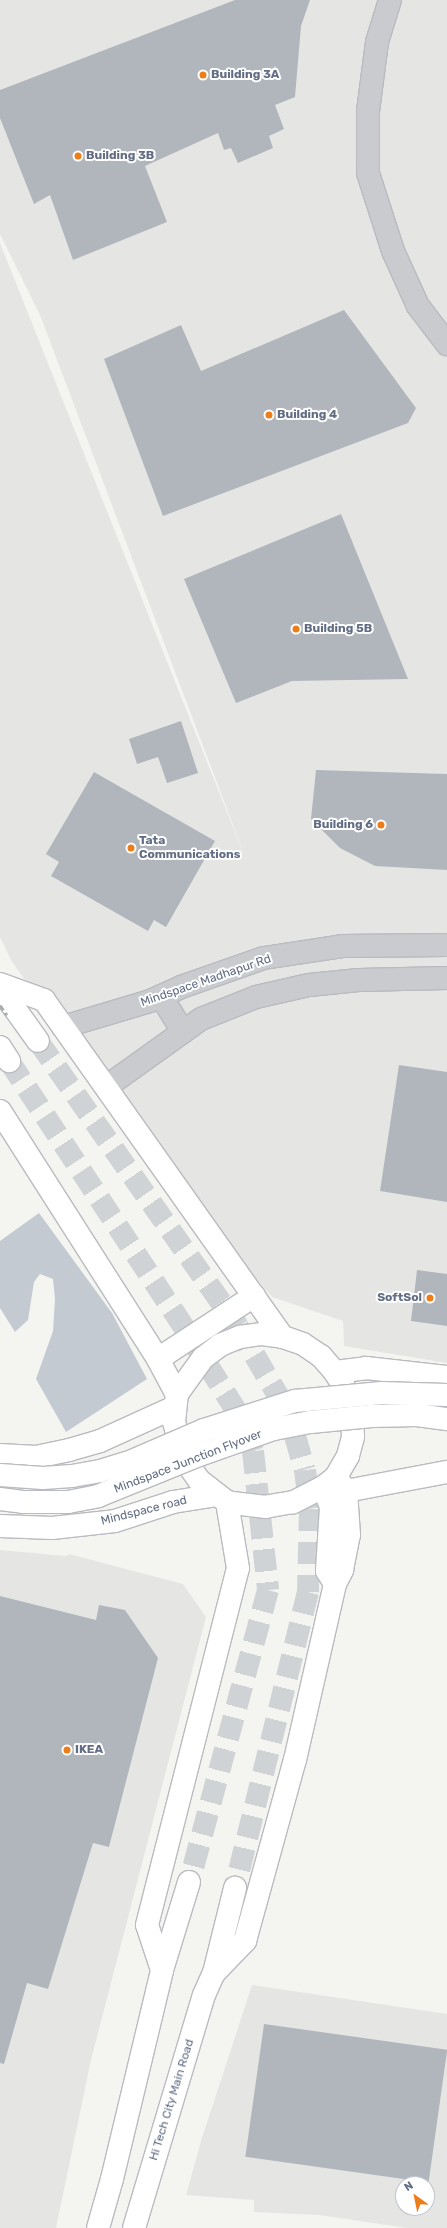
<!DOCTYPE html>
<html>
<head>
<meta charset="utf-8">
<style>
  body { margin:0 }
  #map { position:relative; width:447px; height:2228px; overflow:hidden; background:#f4f5f1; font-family:Rubik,sans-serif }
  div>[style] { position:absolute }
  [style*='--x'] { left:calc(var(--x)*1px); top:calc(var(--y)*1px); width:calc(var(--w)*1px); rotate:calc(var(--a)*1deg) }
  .built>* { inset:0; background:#e5e6e4 }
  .water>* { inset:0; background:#c4cad1 }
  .building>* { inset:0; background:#b1b6bd; transform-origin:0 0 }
  .major-tunnel>* { height:22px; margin-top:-11px; transform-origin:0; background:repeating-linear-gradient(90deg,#d0d3d6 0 22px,transparent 0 33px) }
  .roads { filter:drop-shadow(1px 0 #b9bbc0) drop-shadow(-1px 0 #b9bbc0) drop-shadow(0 1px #b9bbc0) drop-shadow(0 -1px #b9bbc0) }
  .minor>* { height:22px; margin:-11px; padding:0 11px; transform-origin:11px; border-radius:11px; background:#c9cbcf }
  .major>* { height:22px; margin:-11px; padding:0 11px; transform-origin:11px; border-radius:11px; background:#fff }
  .rail>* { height:3px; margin-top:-1.5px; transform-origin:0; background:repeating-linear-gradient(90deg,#a6aab1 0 6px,transparent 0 9px) }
  .bridges { filter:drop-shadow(1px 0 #b9bbc0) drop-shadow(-1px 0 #b9bbc0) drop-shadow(0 1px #b9bbc0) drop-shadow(0 -1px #b9bbc0) }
  .major-bridge>* { height:22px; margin:-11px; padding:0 11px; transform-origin:11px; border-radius:11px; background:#fff }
  .dots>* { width:11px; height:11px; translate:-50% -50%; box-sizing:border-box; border:2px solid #fff; border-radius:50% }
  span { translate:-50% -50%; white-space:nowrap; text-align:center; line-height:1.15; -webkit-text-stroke:4px #fff; paint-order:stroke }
  .poi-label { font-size:12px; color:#626d84; font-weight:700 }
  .left { translate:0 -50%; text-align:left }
  .right { translate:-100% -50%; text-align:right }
  .street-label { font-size:12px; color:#626d84 }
  .north { position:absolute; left:395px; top:2176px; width:40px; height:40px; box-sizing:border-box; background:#fff; border:1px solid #c0c5ce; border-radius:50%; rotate:327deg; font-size:11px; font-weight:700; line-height:16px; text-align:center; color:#626d84 }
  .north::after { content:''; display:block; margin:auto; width:14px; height:18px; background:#ed7d19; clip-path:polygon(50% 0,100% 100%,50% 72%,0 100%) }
</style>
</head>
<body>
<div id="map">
  <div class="built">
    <i style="clip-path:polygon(0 0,447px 0,447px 1363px,344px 1346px,343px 1321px,272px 1297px,131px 1134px,11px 960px,0 937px,0 243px,247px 862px,40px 315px,0 234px)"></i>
    <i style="clip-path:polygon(0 1550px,66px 1556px,69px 1554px,183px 1584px,206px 1617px,91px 2060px,56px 2228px,0 2228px)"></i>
    <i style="clip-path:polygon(evenodd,252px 1985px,447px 2014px,447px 2228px,407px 2228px,319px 2215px,254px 2212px,254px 2200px,186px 2195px,201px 2141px,252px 1985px,403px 2184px,427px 2184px,427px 2208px,403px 2208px,403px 2184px)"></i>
  </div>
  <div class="water">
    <i style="clip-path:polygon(39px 1213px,112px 1313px,147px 1379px,66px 1432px,36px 1379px,53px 1331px,55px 1299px,53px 1279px,40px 1274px,34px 1282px,28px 1320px,15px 1332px,0 1308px,0 1241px)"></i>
  </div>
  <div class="building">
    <i style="clip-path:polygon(235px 0,310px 0,301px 26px,295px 97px,275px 105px,284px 129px,269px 136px,273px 148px,238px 163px,231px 148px,224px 150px,218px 133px,145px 166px,167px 222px,73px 260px,50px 195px,34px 204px,0 118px,0 90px)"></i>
    <i style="clip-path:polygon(344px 310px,416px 408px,408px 423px,163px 516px,104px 359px,181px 325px,201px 371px)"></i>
    <i style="clip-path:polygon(341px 514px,408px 679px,292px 681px,236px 703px,184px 579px)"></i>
    <i style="clip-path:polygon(181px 721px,198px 773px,167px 783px,158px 757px,137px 764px,129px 739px)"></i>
    <i style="clip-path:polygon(316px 770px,447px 774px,447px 870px,375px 866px,340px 848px,311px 819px)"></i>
    <i style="clip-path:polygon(94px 772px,215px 841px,166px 927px,154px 920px,148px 931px,51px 876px,59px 862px,46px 854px)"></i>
    <i style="clip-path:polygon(399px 1065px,447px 1072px,447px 1202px,380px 1191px)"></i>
    <i style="clip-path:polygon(417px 1270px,447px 1274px,447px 1326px,411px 1321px)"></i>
    <i style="clip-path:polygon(0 1596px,96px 1620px,99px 1605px,125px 1610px,158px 1658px,109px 1847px,93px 1843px,48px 1989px,27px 1983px,4px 2064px,0 2063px)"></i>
    <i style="left:264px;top:2024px;width:185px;height:134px;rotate:8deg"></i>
  </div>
  <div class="major-tunnel">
    <i style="--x:38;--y:1041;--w:349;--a:55"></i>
    <i style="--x:238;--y:1327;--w:83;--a:59.7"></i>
    <i style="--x:280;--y:1399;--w:40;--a:68"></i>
    <i style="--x:295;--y:1436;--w:35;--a:74"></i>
    <i style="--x:305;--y:1470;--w:39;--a:83"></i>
    <i style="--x:310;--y:1509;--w:83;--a:91.4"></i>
    <i style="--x:308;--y:1592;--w:305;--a:103.9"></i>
    <i style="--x:9;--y:1061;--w:330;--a:56.7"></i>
    <i style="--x:190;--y:1337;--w:92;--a:57.9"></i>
    <i style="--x:239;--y:1415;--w:39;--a:69"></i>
    <i style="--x:253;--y:1451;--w:140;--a:83.8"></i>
    <i style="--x:268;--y:1590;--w:302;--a:105.1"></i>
  </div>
  <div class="roads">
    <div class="minor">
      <i style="--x:390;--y:0;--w:44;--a:107.2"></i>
      <i style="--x:377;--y:42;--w:70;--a:97.4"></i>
      <i style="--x:368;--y:111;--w:62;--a:90"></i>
      <i style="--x:368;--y:173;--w:82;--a:72.2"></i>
      <i style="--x:393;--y:251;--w:60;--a:65.6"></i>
      <i style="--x:418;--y:306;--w:48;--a:52.7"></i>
      <i style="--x:161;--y:996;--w:42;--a:58.6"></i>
      <i style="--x:63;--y:1027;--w:91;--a:-16.6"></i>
      <i style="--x:150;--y:1001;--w:34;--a:-24"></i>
      <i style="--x:181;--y:987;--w:88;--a:-19.3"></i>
      <i style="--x:264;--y:958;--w:79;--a:-8.7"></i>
      <i style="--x:342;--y:946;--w:105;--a:-0.5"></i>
      <i style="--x:106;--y:1087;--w:117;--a:-35.6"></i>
      <i style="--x:201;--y:1019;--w:59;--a:-21.8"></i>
      <i style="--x:256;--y:997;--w:54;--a:-12.8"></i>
      <i style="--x:309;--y:985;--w:50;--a:-5.7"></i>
      <i style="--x:359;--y:980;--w:88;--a:-1.3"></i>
    </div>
    <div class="major">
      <i style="--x:0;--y:984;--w:47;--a:20"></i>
      <i style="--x:44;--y:1000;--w:413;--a:54.7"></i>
      <i style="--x:0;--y:988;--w:65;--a:54.4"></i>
      <i style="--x:0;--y:1047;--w:17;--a:57"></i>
      <i style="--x:0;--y:1111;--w:294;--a:57.5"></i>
      <i style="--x:158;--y:1359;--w:40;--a:62"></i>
      <i style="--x:262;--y:1334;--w:21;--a:8"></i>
      <i style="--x:283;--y:1337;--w:21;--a:19"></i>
      <i style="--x:303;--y:1344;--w:22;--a:34"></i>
      <i style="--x:321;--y:1356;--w:21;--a:49"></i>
      <i style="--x:335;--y:1372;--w:17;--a:59"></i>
      <i style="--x:344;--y:1387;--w:24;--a:71"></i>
      <i style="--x:352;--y:1410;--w:27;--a:88"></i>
      <i style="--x:353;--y:1437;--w:20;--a:105"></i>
      <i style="--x:348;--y:1456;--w:24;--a:120"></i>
      <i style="--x:336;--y:1477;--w:16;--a:142"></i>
      <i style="--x:323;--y:1487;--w:34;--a:153"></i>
      <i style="--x:293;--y:1502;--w:27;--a:170"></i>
      <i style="--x:266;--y:1507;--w:39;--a:-173"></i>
      <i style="--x:227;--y:1502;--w:36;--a:-142"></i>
      <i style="--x:199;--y:1480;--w:24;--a:-126"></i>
      <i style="--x:185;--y:1461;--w:41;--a:-105.8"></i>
      <i style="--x:174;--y:1422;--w:28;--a:-84"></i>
      <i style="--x:177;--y:1394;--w:44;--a:-54.2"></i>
      <i style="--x:203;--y:1358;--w:21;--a:-37"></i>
      <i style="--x:220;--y:1345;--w:22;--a:-22"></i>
      <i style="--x:240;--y:1337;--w:22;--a:-8"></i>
      <i style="--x:158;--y:1359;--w:115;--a:-33.3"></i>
      <i style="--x:335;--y:1372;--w:31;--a:-7"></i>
      <i style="--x:366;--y:1368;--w:81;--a:6.3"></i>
      <i style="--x:0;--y:1455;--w:36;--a:3"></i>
      <i style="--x:36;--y:1457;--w:34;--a:-12"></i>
      <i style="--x:69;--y:1450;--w:32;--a:-16"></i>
      <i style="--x:100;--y:1441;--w:82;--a:-24.4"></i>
      <i style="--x:323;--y:1487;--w:22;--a:68"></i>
      <i style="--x:331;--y:1507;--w:64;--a:93.6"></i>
      <i style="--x:327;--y:1571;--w:15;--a:58"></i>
      <i style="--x:346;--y:1491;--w:103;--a:-10.7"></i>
      <i style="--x:0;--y:1526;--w:52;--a:2.2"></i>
      <i style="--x:52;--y:1528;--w:63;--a:-6.3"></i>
      <i style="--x:115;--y:1521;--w:61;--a:-18.1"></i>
      <i style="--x:173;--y:1502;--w:45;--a:-9"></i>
      <i style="--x:162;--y:1970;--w:47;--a:-108.4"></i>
      <i style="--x:147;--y:1925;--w:368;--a:-75.7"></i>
      <i style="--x:238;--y:1568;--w:67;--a:-99.5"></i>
      <i style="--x:214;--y:1973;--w:45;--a:-45.9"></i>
      <i style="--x:245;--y:1941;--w:188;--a:-74.6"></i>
      <i style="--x:295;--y:1760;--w:180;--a:-77.2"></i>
      <i style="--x:335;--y:1584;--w:16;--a:-63"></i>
      <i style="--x:342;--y:1570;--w:36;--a:-79"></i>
      <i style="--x:349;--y:1535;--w:44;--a:-93.9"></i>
      <i style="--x:346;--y:1491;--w:17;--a:-126"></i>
      <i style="--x:98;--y:2228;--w:51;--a:-74.1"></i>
      <i style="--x:112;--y:2179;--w:215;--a:-76.5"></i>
      <i style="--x:162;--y:1970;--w:92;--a:-72.9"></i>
      <i style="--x:134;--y:2228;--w:243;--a:-73.3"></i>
      <i style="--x:204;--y:1995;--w:24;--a:-66"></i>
      <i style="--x:214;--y:1973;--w:88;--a:-76.1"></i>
    </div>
  </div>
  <div class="rail">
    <i style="--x:0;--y:1005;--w:12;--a:55"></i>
  </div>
  <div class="bridges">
    <div class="major-bridge">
      <i style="--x:0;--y:1475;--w:43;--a:4"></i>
      <i style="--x:43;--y:1478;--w:29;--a:-4"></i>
      <i style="--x:72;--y:1476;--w:28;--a:-10"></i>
      <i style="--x:100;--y:1471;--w:28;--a:-17"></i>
      <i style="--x:127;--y:1463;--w:84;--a:-23.2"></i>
      <i style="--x:204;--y:1430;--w:96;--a:-17.7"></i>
      <i style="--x:295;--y:1401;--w:87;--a:-5.3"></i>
      <i style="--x:382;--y:1393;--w:65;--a:1.8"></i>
      <i style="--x:0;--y:1499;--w:23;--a:7"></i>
      <i style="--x:23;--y:1502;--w:45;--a:0"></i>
      <i style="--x:68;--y:1502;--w:31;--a:-11"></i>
      <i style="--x:98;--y:1496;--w:109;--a:-22.1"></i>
      <i style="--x:199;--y:1455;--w:42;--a:-19.3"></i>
      <i style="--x:239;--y:1441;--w:37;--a:-19"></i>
      <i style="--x:274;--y:1429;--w:38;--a:-11"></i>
      <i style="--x:311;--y:1422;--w:61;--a:-5.6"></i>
      <i style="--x:372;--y:1416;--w:45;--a:-1.3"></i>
      <i style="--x:417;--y:1415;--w:30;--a:8"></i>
    </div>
  </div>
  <div class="dots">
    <i style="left:203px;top:75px;background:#ed7d19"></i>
    <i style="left:78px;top:156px;background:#ed7d19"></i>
    <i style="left:269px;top:415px;background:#ed7d19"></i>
    <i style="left:296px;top:629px;background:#ed7d19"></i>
    <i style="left:381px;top:825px;background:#ed7d19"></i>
    <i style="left:131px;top:848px;background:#ed7d19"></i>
    <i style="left:430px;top:1298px;background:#ed7d19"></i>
    <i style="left:67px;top:1750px;background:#ed7d19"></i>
  </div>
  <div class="poi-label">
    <span class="left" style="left:211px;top:75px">Building 3A</span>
    <span class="left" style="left:86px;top:156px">Building 3B</span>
    <span class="left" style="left:277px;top:415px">Building 4</span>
    <span class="left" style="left:304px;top:629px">Building 5B</span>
    <span class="right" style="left:373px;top:825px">Building 6</span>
    <span class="left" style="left:139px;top:848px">Tata<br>Communications</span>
    <span class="right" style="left:422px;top:1298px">SoftSol</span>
    <span class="left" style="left:75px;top:1750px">IKEA</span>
  </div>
  <div class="street-label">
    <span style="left:206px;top:981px;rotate:-19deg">Mindspace Madhapur Rd</span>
    <span style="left:188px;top:1462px;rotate:-21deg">Mindspace Junction Flyover</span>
    <span style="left:144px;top:1511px;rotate:-14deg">Mindspace road</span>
    <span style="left:172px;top:2100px;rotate:-73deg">Hi Tech City Main Road</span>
  </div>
  <div class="north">N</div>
</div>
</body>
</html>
